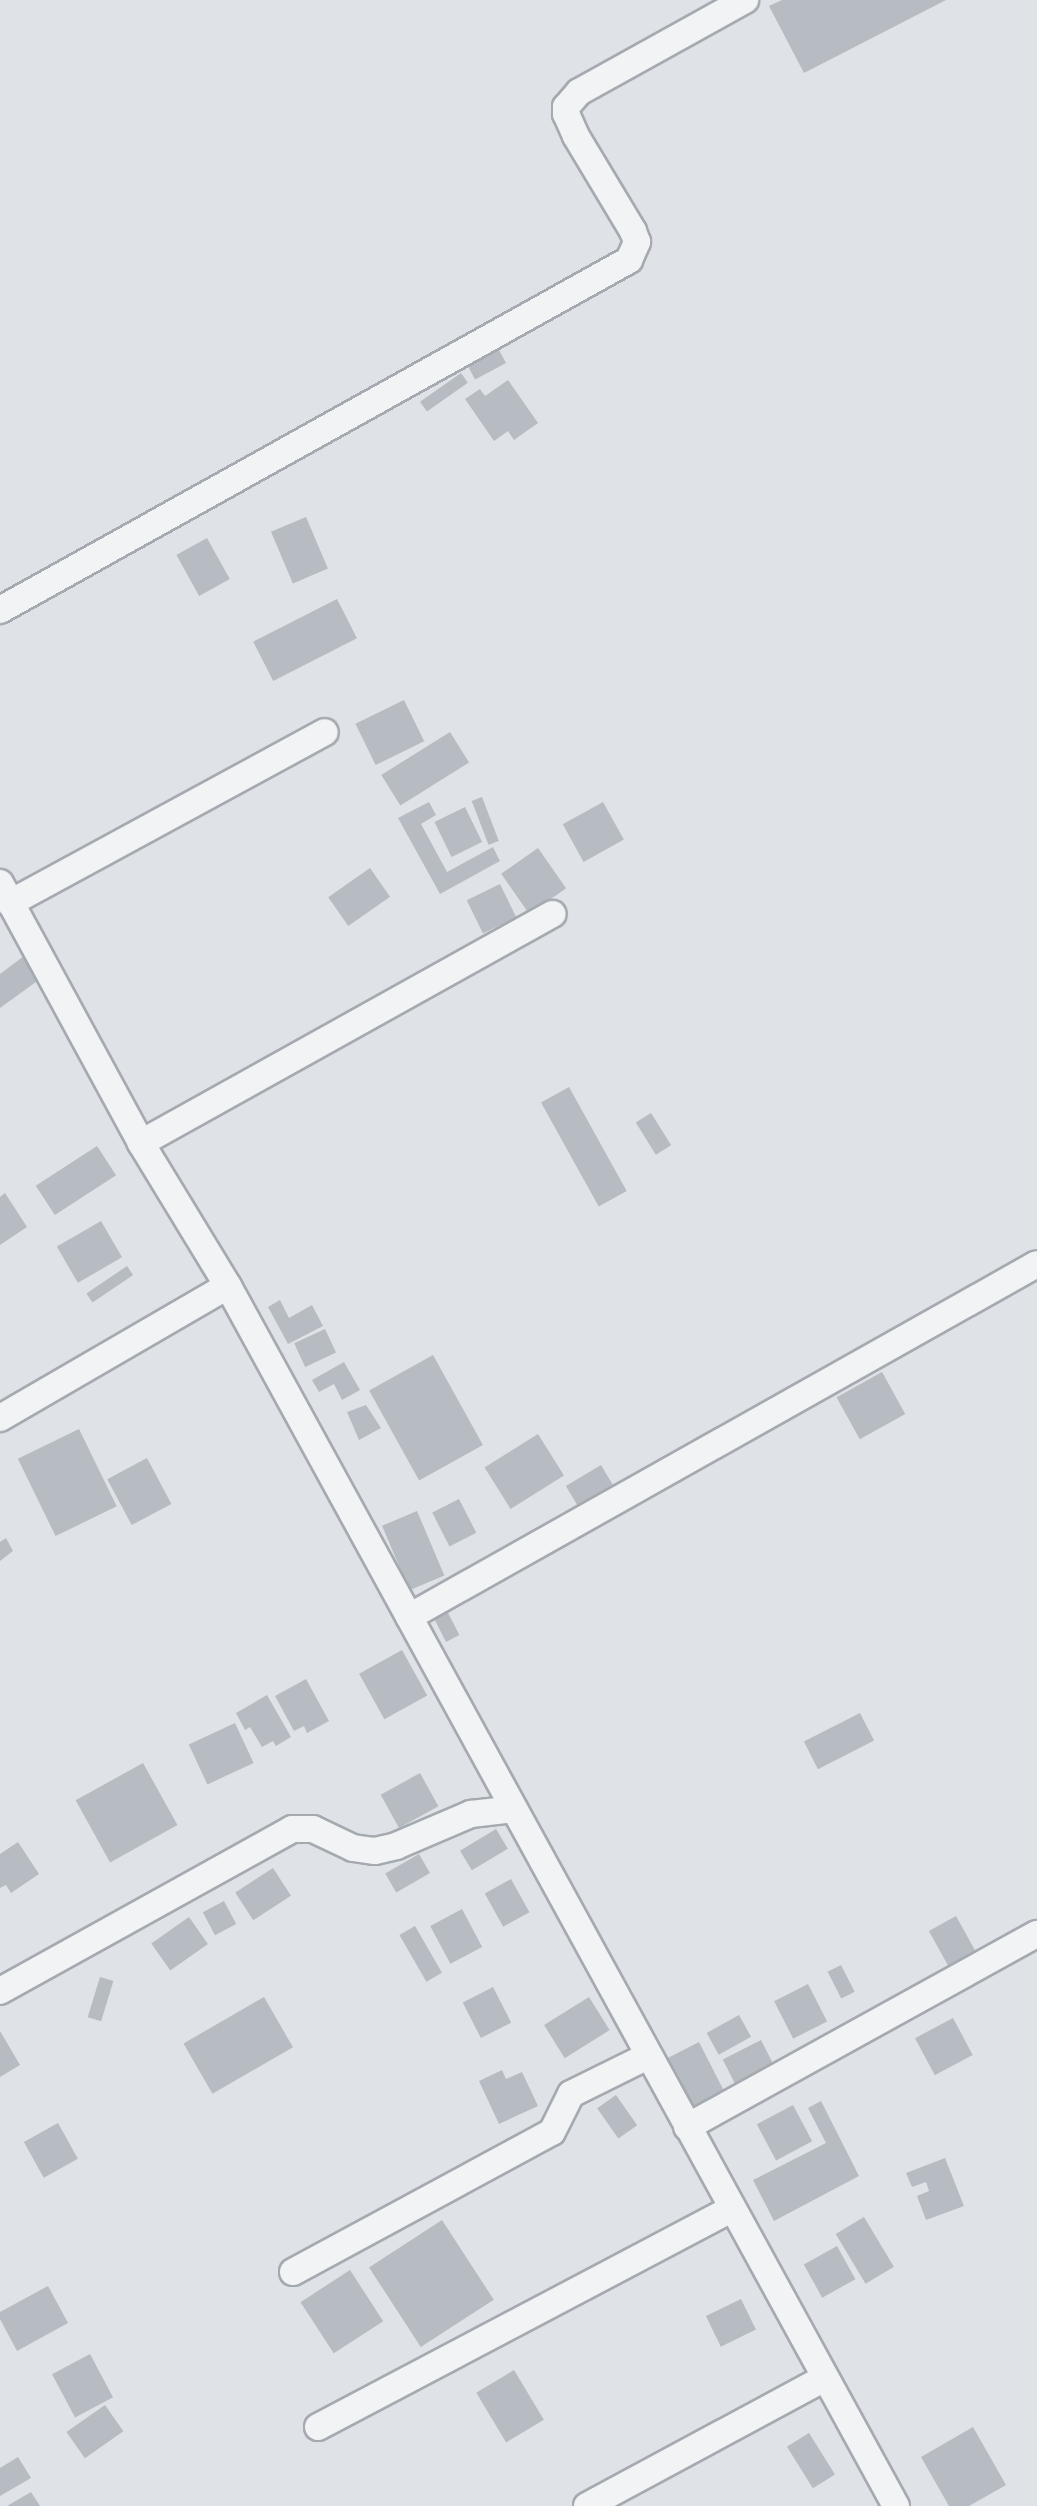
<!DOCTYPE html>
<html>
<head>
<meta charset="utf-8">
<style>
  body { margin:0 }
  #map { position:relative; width:1037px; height:2506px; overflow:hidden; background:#dfe2e6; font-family:"DejaVu Sans",sans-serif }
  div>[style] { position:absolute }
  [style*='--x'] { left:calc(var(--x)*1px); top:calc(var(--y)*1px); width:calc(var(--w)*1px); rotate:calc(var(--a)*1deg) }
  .building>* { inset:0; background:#b7bcc3; transform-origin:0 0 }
  .roads { filter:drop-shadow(2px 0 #a5aab0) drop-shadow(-2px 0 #a5aab0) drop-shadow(0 2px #a5aab0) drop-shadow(0 -2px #a5aab0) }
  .minor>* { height:26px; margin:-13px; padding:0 13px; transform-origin:13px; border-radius:13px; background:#f1f3f5 }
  span { translate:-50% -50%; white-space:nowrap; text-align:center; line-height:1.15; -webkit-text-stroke:5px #eef1f4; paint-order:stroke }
</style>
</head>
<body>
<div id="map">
  <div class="building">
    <i style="clip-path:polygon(782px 0,946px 0,804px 73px,769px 6px)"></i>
    <i style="left:498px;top:348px;width:17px;height:35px;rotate:62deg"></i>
    <i style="left:461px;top:373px;width:12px;height:50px;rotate:55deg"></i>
    <i style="clip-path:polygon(508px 380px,538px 423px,514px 440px,508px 431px,494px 441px,465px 399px,480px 389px,485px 396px)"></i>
    <i style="left:306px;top:517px;width:56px;height:38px;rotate:67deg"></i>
    <i style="left:207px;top:538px;width:47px;height:35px;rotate:61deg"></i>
    <i style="left:337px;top:599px;width:44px;height:94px;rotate:63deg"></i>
    <i style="left:404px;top:700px;width:46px;height:54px;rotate:64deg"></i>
    <i style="left:450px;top:732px;width:36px;height:81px;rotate:58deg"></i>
    <i style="left:482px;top:797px;width:47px;height:11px;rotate:69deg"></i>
    <i style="clip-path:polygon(429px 802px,436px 815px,421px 824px,447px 872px,493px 847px,500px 861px,440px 894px,398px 818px)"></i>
    <i style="left:603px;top:802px;width:43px;height:46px;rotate:61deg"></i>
    <i style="left:465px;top:807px;width:39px;height:34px;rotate:64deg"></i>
    <i style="left:538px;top:848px;width:49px;height:45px;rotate:55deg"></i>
    <i style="left:370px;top:868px;width:35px;height:51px;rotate:55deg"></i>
    <i style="left:500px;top:884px;width:37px;height:37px;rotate:64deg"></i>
    <i style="clip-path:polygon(24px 956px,40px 979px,0 1008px,0 974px)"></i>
    <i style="left:569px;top:1087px;width:119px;height:32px;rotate:61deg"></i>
    <i style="left:651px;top:1113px;width:38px;height:18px;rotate:58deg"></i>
    <i style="left:97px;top:1146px;width:35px;height:73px;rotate:57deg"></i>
    <i style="clip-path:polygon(5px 1193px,27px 1227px,0 1245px,0 1197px)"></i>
    <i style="left:101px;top:1221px;width:42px;height:51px;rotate:60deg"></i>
    <i style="left:127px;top:1266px;width:11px;height:49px;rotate:56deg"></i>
    <i style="clip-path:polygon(280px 1300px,289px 1318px,312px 1305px,323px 1326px,288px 1344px,268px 1307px)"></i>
    <i style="left:325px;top:1329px;width:26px;height:34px;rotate:65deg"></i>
    <i style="left:433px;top:1355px;width:103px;height:73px;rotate:61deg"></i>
    <i style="clip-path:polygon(344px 1362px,360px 1390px,342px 1400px,334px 1384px,319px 1392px,312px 1380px)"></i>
    <i style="left:882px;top:1372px;width:48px;height:52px;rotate:61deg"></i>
    <i style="clip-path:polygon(366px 1405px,381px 1428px,359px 1440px,347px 1412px)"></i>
    <i style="left:79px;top:1429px;width:86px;height:68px;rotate:64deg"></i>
    <i style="left:538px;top:1434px;width:49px;height:63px;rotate:58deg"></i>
    <i style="left:147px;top:1458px;width:52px;height:45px;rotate:62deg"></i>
    <i style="left:601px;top:1465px;width:27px;height:41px;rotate:59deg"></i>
    <i style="left:459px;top:1499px;width:38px;height:30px;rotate:63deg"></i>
    <i style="left:417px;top:1511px;width:70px;height:38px;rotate:67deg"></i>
    <i style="clip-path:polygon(6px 1538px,13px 1551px,0 1561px,0 1542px)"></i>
    <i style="left:443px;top:1603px;width:36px;height:15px;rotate:63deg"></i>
    <i style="left:402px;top:1650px;width:52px;height:49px;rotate:61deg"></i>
    <i style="clip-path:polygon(306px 1679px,329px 1721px,307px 1733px,304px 1726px,294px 1731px,275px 1696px)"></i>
    <i style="clip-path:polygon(267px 1695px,291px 1737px,276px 1746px,273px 1741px,262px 1747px,250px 1727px,245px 1730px,236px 1713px)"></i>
    <i style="left:860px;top:1713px;width:31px;height:63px;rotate:63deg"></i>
    <i style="left:235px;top:1723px;width:44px;height:51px;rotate:65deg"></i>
    <i style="left:143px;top:1763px;width:71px;height:77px;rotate:61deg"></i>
    <i style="left:420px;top:1773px;width:38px;height:45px;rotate:61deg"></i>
    <i style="left:496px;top:1829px;width:23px;height:42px;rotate:59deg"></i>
    <i style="clip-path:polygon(18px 1842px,39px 1874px,11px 1893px,6px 1885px,0 1888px,0 1854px)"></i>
    <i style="left:419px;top:1854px;width:22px;height:39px;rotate:60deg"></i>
    <i style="left:273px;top:1868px;width:33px;height:45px;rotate:57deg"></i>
    <i style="left:511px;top:1879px;width:38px;height:30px;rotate:61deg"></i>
    <i style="left:224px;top:1901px;width:26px;height:24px;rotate:62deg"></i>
    <i style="left:462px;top:1909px;width:43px;height:36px;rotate:62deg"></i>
    <i style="left:956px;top:1916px;width:46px;height:31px;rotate:61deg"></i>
    <i style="left:189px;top:1917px;width:33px;height:46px;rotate:55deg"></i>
    <i style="left:415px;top:1926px;width:54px;height:18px;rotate:60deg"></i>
    <i style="left:841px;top:1965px;width:30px;height:15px;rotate:63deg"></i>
    <i style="left:100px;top:1977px;width:14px;height:42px;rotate:17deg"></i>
    <i style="left:808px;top:1984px;width:42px;height:38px;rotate:63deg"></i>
    <i style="left:493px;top:1987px;width:40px;height:34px;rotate:63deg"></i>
    <i style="left:264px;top:1997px;width:58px;height:93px;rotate:60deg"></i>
    <i style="left:589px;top:1997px;width:39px;height:53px;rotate:58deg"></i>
    <i style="left:739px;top:2015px;width:25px;height:37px;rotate:61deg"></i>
    <i style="left:953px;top:2018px;width:42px;height:43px;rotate:62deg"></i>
    <i style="clip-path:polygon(0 2031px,20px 2065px,0 2077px)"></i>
    <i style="left:761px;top:2040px;width:36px;height:43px;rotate:63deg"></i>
    <i style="left:699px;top:2042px;width:55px;height:35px;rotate:63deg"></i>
    <i style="clip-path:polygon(502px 2070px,506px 2079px,522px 2072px,538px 2106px,499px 2124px,479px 2081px)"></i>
    <i style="left:616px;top:2095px;width:37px;height:23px;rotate:55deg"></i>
    <i style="clip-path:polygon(821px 2101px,859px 2176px,774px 2221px,753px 2180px,826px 2143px,808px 2108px)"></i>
    <i style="left:793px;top:2105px;width:41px;height:41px;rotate:62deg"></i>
    <i style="left:58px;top:2123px;width:41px;height:39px;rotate:61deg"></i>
    <i style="clip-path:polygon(945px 2158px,964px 2206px,926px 2220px,917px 2196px,929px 2191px,926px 2182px,912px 2187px,906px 2173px)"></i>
    <i style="left:864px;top:2217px;width:58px;height:33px;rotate:59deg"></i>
    <i style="left:442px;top:2220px;width:95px;height:87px;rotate:57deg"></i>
    <i style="left:837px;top:2246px;width:38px;height:38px;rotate:61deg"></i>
    <i style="left:350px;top:2270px;width:61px;height:59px;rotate:57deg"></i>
    <i style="clip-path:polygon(48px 2286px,68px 2323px,17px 2351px,0 2319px,0 2312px)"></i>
    <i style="left:741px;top:2299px;width:34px;height:39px;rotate:64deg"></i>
    <i style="left:90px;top:2354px;width:49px;height:43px;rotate:62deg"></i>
    <i style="left:514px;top:2370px;width:58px;height:44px;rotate:59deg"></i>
    <i style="left:105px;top:2405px;width:32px;height:47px;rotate:55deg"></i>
    <i style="clip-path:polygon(973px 2427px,1006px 2485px,969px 2506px,949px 2506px,921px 2457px)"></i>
    <i style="left:809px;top:2433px;width:49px;height:26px;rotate:58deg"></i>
    <i style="clip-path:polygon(18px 2457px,31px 2478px,0 2496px,0 2468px)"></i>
    <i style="clip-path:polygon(31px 2492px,40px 2506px,7px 2506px)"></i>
  </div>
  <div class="roads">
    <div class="minor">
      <i style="--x:0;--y:610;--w:720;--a:-29.09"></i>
      <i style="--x:629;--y:260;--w:20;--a:-66"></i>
      <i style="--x:637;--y:242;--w:12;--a:-110"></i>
      <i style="--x:633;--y:231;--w:111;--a:-121"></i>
      <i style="--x:576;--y:136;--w:24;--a:-114"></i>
      <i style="--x:566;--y:114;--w:7;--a:-90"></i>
      <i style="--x:566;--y:107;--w:20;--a:-49"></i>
      <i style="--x:579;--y:92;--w:190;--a:-29"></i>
      <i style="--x:0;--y:883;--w:296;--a:61.5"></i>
      <i style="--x:141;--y:1143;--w:167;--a:58.7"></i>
      <i style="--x:228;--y:1286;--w:1391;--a:61.3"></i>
      <i style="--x:10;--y:903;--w:358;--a:-28.5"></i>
      <i style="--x:141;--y:1143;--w:471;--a:-29.1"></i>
      <i style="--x:0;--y:1418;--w:263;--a:-30.1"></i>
      <i style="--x:409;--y:1617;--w:720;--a:-29.34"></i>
      <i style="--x:0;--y:1991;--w:334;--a:-29"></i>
      <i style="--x:292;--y:1829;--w:21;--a:0"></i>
      <i style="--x:313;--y:1829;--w:44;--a:25.4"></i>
      <i style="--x:353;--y:1848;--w:22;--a:8"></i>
      <i style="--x:375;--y:1851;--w:22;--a:-13"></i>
      <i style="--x:396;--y:1846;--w:82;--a:-23.1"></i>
      <i style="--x:471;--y:1814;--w:43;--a:-6.6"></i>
      <i style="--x:687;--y:2127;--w:400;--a:-28.9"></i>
      <i style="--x:293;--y:2272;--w:294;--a:-28.4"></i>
      <i style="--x:552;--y:2132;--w:42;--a:-63.4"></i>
      <i style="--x:571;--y:2094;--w:86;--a:-26.3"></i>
      <i style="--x:318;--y:2427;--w:468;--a:-27.8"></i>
      <i style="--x:587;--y:2506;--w:270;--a:-28.3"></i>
    </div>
  </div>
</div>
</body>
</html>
